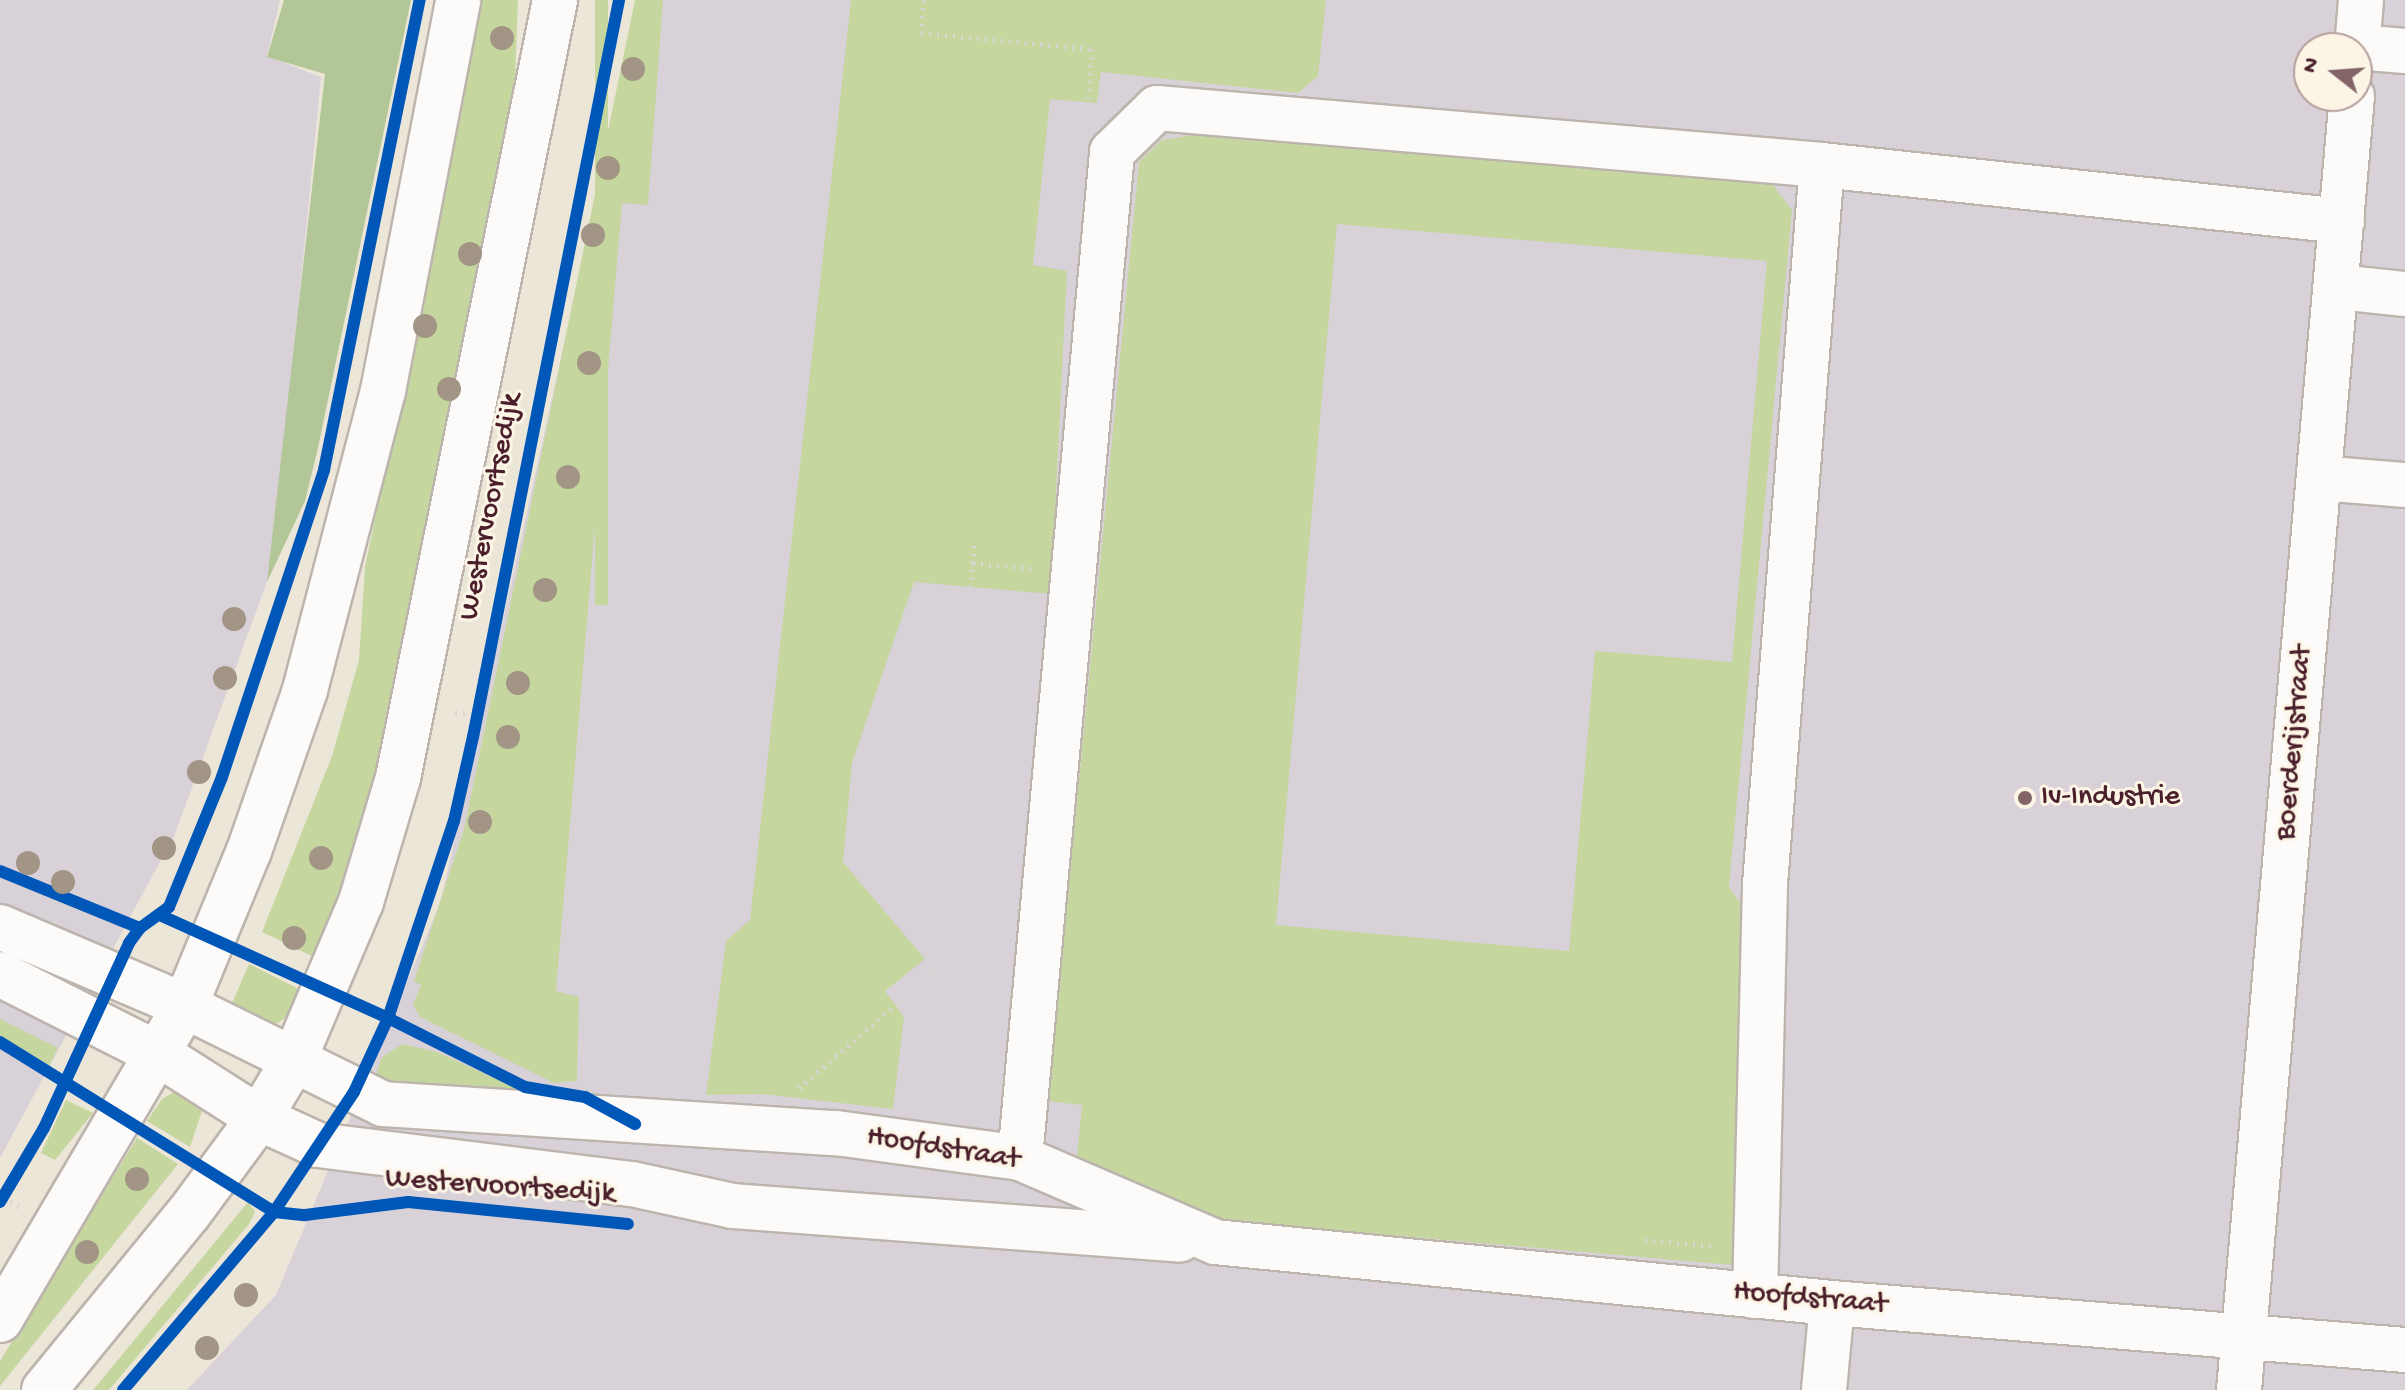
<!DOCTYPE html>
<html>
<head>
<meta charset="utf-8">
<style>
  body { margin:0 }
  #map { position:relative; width:2405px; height:1390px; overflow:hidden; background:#ece6d9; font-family:"Gochi Hand",sans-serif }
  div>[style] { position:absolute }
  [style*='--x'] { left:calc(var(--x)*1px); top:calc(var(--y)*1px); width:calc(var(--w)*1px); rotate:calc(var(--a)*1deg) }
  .industrial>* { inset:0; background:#d9d1d8 }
  .green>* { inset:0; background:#c6d69f; transform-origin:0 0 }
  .forest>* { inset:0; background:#b3c698 }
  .path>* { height:5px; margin-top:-2.5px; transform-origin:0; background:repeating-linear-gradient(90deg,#d8d4d1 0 2px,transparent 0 8px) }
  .roads { filter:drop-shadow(2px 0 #bcb4ad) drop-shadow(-2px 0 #bcb4ad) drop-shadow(0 2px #bcb4ad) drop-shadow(0 -2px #bcb4ad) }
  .minor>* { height:44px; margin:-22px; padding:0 22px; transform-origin:22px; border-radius:22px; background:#fcfbf9 }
  .major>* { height:44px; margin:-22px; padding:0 22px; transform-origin:22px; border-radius:22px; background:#fcfbf9 }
  .cycleway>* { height:12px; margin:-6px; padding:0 6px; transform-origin:6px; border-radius:6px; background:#0057b8 }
  .trees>* { width:24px; height:24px; margin:-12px; border-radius:50%; background:#a29585 }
  .dots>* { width:22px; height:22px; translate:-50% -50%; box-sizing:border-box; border:4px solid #fcf5e5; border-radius:50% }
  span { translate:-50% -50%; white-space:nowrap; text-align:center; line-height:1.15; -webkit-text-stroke:6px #fcf5e5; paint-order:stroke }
  .street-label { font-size:30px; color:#4a1f2b }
  .poi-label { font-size:30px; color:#4a1f2b }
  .left { translate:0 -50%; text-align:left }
  .north { position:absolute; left:2293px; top:32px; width:80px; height:80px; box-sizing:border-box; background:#fcf5e5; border:2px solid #b59f9b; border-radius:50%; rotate:287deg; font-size:22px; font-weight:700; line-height:32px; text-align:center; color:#4a1f2b }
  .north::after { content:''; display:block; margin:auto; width:28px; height:36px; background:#836568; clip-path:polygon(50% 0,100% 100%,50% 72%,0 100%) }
</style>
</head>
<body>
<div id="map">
  <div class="industrial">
    <i style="clip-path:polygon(0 0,280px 0,267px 56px,321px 77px,273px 565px,175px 834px,0 1158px)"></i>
    <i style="clip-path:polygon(evenodd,640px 0,2405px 0,2405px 1390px,187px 1390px,276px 1295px,441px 901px,640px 0,2309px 48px,2357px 48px,2357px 96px,2309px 96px,2309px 48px)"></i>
  </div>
  <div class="green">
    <i style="clip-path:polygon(482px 0,518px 0,513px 134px,417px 570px,379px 769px,356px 858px,318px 959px,262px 932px,332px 756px,359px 660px,365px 567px)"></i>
    <i style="left:595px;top:0;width:13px;height:605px"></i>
    <i style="clip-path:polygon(635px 0,663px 0,648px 205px,622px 203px,556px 991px,579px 997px,577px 1081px,554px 1083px,420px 1017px,413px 1005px,421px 985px,414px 981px,464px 829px)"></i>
    <i style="clip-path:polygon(851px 0,1326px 0,1318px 76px,1298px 93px,1101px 72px,1097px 103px,1050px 99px,1033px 265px,1067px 271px,1051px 594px,914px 582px,852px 763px,843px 862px,925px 959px,885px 991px,904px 1017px,893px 1109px,762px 1094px,706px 1095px,726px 941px,750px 920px)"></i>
    <i style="clip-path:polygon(evenodd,1194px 135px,1765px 175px,1792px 210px,1729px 887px,1752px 919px,1752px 1062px,1732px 1265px,1220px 1220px,1077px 1156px,1082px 1105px,1048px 1101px,1139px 162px,1162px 140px,1194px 135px,1337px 224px,1767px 261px,1732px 662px,1595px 651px,1569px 951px,1276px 925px,1337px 224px)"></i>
    <i style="clip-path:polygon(249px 964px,303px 991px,292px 1013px,278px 1023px,237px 1020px,232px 1003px)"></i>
    <i style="clip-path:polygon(0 1019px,58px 1048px,49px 1066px,0 1036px)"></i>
    <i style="clip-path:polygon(402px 1044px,437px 1052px,527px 1093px,393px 1085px,375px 1077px,382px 1057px)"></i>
    <i style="clip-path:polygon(174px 1092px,196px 1096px,202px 1111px,190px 1147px,147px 1121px,162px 1099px)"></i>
    <i style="clip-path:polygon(66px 1100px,93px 1113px,55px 1160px,41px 1153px)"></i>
    <i style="clip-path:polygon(137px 1138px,178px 1164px,0 1386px,0 1361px)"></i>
    <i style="clip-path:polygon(248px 1202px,255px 1212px,249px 1224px,109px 1390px,93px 1390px)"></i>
  </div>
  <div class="forest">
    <i style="clip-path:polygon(284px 0,411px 0,318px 448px,305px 501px,267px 582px,325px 74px,267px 57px)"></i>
  </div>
  <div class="path">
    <i style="--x:924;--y:0;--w:33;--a:95"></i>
    <i style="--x:921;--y:33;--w:172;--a:5.3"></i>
    <i style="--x:1092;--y:49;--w:59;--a:93.9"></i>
    <i style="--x:1088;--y:108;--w:10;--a:24"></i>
    <i style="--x:2387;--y:253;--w:162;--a:-85"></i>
    <i style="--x:2371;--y:441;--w:110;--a:-85.3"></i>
    <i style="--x:973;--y:563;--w:63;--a:5.4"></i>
    <i style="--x:970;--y:595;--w:54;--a:-84.7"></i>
    <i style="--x:455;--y:712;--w:22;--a:10"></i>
    <i style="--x:933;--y:973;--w:144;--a:73.8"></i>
    <i style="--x:678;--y:1082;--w:111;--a:-84.3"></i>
    <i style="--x:799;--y:1088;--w:235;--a:-40.7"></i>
    <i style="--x:4;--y:1196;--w:19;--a:36"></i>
    <i style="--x:1645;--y:1240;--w:70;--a:4.9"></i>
    <i style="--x:1796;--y:1253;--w:183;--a:5.3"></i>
    <i style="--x:2295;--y:1301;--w:782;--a:-84.94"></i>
  </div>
  <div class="roads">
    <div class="minor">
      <i style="--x:2357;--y:47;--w:48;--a:4.8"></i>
      <i style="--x:2357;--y:48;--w:48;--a:-85.2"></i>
      <i style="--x:2338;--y:287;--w:67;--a:6"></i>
      <i style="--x:2319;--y:478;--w:86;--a:4.7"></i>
      <i style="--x:0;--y:927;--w:201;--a:23.1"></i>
      <i style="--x:185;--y:1006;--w:221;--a:26.3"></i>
      <i style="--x:383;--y:1104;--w:454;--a:3.7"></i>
      <i style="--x:836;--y:1133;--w:186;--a:7.7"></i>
      <i style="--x:1020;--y:1158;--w:212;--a:23.3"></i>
      <i style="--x:1215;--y:1242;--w:620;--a:5.65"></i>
      <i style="--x:1832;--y:1303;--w:575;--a:4.69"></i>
      <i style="--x:0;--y:974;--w:179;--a:26.9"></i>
      <i style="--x:160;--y:1055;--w:117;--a:32.5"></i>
      <i style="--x:259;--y:1118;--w:65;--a:24.6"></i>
      <i style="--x:318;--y:1145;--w:316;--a:7.1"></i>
      <i style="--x:632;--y:1184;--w:103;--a:12.3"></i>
      <i style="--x:733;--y:1206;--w:448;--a:4.3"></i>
      <i style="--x:1020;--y:1158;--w:1010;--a:-84.77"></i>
      <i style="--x:1112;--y:152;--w:63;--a:-44.4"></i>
      <i style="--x:1157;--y:108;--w:667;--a:4.9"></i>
      <i style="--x:1822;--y:165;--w:523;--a:6.15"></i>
      <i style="--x:1755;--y:1296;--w:412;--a:-88.6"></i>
      <i style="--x:1765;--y:884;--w:721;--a:-85.47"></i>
      <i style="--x:1824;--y:1390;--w:87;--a:-84.7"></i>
      <i style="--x:2239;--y:1390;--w:1299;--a:-85.01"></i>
    </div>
    <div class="major">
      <i style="--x:0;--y:1320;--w:364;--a:-59.5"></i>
      <i style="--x:185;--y:1006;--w:168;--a:-67.6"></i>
      <i style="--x:249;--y:851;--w:170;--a:-70.8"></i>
      <i style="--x:305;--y:690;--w:309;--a:-75.4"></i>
      <i style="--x:383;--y:391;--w:398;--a:-79.1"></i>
      <i style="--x:44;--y:1390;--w:229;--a:-50.7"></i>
      <i style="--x:189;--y:1213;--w:118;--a:-53.6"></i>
      <i style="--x:259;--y:1118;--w:66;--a:-58.7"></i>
      <i style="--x:293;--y:1062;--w:174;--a:-67"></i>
      <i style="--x:361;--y:902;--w:129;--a:-73.4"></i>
      <i style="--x:398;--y:778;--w:794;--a:-78.59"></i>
    </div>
  </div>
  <div class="cycleway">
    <i style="--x:0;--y:871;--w:151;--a:22.2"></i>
    <i style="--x:162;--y:916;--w:248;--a:24.3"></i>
    <i style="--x:388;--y:1018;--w:153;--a:26.7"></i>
    <i style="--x:525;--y:1087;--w:61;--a:9.5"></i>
    <i style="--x:585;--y:1097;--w:57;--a:28.4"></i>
    <i style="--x:0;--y:1042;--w:322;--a:31.8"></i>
    <i style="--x:274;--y:1212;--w:31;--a:6"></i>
    <i style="--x:305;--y:1215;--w:104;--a:-7.2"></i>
    <i style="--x:408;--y:1202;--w:221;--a:5.7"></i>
    <i style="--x:0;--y:1202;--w:86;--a:-59.3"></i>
    <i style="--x:44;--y:1128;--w:204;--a:-65.3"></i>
    <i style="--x:129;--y:943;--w:19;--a:-54"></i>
    <i style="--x:140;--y:928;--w:36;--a:-36"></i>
    <i style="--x:169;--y:907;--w:140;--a:-67.8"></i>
    <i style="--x:222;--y:777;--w:324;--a:-71.6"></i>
    <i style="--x:324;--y:470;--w:480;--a:-78.5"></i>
    <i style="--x:123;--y:1390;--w:233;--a:-49.7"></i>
    <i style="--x:274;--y:1212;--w:144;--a:-56.3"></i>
    <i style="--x:354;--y:1092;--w:81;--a:-65.3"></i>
    <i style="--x:388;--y:1018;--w:208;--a:-71.5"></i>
    <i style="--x:454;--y:821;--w:86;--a:-77.3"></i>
    <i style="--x:473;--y:737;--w:751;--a:-78.79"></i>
  </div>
  <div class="trees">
    <i style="left:502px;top:38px"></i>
    <i style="left:633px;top:69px"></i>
    <i style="left:608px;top:168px"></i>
    <i style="left:593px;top:235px"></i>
    <i style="left:470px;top:254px"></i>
    <i style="left:425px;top:326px"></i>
    <i style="left:589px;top:363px"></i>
    <i style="left:449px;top:389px"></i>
    <i style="left:568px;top:477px"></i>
    <i style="left:545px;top:590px"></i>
    <i style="left:234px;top:619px"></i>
    <i style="left:225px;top:678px"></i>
    <i style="left:518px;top:683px"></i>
    <i style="left:508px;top:737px"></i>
    <i style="left:199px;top:772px"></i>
    <i style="left:480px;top:822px"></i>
    <i style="left:164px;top:848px"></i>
    <i style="left:321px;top:858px"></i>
    <i style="left:28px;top:863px"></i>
    <i style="left:63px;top:882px"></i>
    <i style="left:294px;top:938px"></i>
    <i style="left:137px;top:1179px"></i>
    <i style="left:87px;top:1252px"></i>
    <i style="left:246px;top:1295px"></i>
    <i style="left:207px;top:1348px"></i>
  </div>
  <div class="dots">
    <i style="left:2025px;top:798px;background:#836568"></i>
  </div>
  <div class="street-label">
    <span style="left:492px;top:507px;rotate:-79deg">Westervoortsedijk</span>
    <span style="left:2296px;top:743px;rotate:-85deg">Boerderijstraat</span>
    <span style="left:943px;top:1150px;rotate:9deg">Hoofdstraat</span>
    <span style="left:500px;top:1188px;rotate:4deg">Westervoortsedijk</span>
    <span style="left:1810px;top:1300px;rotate:5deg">Hoofdstraat</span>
  </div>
  <div class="poi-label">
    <span class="left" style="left:2041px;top:798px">Iv-Industrie</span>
  </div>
  <div class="north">N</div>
</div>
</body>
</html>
